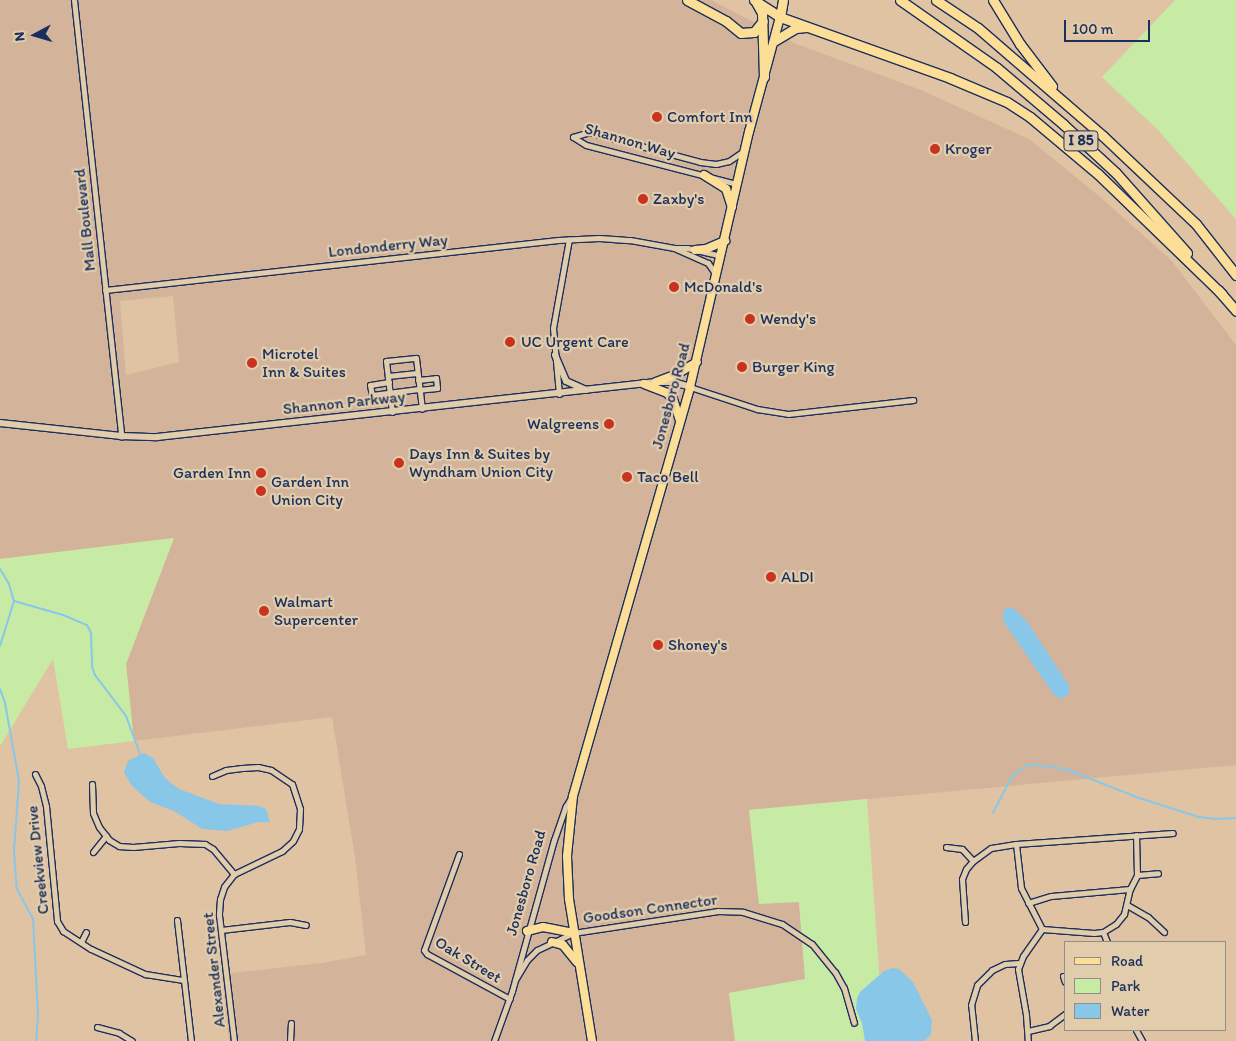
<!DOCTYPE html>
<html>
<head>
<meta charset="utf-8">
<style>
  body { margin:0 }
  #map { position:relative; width:1236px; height:1041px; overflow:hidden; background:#e0c3a3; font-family:Itim,sans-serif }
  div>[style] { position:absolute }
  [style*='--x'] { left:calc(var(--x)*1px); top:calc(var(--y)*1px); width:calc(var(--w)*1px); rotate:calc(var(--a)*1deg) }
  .built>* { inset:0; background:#d3b49a }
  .green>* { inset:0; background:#c7eba5 }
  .water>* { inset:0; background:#89c7e9 }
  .stream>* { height:2px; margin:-1px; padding:0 1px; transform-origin:1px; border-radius:1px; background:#89c7e9 }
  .roads { filter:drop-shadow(1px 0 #1b2f5e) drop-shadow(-1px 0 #1b2f5e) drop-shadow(0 1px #1b2f5e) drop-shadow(0 -1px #1b2f5e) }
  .minor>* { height:5px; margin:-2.5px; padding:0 2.5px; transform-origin:2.5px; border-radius:2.5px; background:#e1ccab }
  .tertiary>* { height:6px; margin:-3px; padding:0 3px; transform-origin:3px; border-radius:3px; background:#e1ccab }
  .primary>* { height:8px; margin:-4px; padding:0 4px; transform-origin:4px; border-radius:4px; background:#fcde96 }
  .trunk>* { height:9px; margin:-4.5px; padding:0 4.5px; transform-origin:4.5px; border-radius:4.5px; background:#fcde96 }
  .motorway>* { height:9px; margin:-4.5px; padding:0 4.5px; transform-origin:4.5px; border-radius:4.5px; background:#fcde96 }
  .dots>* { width:14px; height:14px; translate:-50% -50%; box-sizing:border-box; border:2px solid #e1ccab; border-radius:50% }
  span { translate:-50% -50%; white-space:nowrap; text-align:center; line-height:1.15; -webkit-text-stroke:4.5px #e1ccab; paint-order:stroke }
  .shield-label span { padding:1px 4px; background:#e1ccab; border:1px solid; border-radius:4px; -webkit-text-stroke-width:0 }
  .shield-label { font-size:15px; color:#1b2f5e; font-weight:700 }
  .poi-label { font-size:16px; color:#1b2f5e }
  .left { translate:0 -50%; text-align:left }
  .right { translate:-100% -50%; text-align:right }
  .street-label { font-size:16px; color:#1b2f5e }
  .legend { position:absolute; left:1064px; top:941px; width:162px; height:90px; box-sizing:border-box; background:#e1ccab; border:1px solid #928d8c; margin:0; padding:6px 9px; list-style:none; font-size:15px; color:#1b2f5e }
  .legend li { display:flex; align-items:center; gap:10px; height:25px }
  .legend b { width:25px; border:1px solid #928d8c }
  .north { position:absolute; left:10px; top:10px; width:50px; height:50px; -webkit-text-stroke:4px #e1ccab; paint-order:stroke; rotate:264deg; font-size:14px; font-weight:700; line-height:20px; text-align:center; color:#1b2f5e }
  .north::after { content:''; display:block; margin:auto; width:18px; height:22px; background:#1b2f5e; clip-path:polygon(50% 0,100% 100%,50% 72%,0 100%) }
  .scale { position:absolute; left:1064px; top:20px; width:86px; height:22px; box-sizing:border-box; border:2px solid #1b2f5e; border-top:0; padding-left:6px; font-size:15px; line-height:18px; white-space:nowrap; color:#1b2f5e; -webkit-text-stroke:4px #e1ccab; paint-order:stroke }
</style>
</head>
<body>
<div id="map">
  <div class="built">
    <i style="clip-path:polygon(evenodd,0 0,711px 0,794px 43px,921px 90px,1029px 139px,1099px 196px,1171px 260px,1236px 345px,1236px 765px,749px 810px,759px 904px,799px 902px,805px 979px,729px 993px,735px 1041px,229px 1041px,222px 974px,322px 963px,366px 955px,355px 857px,332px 717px,134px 741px,126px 664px,174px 538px,0 559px,0 0,173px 296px,179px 362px,126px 375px,120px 301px,173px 296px)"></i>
  </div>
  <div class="green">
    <i style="clip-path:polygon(1175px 0,1236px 0,1236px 219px,1157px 129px,1102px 77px)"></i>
    <i style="clip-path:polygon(174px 538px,126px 664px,134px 741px,68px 749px,53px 659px,0 746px,0 559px)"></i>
    <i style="clip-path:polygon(867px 799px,884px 1041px,735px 1041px,729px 993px,805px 979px,799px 902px,759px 904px,749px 810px)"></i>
  </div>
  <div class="water">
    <i style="clip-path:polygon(1012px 607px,1026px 620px,1070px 687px,1068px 695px,1061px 699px,1054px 695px,1003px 621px,1004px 609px)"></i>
    <i style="clip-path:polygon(144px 753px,153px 758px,165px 778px,179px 789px,219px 804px,259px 806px,266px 809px,270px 822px,259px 822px,227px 831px,202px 829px,174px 811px,150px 802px,131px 785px,124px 772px,128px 761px)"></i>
    <i style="clip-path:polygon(892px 968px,899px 969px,913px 982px,932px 1020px,931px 1035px,924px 1041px,865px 1041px,862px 1023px,856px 1009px,857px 998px,860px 992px,884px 971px)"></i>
  </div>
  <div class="stream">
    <i style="--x:0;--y:569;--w:17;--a:59"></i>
    <i style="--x:9;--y:584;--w:18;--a:74"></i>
    <i style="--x:14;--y:601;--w:47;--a:107.3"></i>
    <i style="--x:14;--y:601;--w:51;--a:15.9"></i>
    <i style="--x:63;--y:615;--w:26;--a:23"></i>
    <i style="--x:87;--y:625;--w:9;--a:63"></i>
    <i style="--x:91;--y:633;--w:34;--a:88"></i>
    <i style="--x:92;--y:667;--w:9;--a:69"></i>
    <i style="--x:95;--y:675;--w:51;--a:52.9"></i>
    <i style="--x:126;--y:716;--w:40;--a:69.8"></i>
    <i style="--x:0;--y:689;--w:15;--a:70"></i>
    <i style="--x:5;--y:703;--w:79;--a:79.8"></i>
    <i style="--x:19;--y:781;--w:69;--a:94.1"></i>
    <i style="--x:14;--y:850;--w:39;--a:86"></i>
    <i style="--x:17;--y:889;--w:34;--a:62"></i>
    <i style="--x:33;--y:919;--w:96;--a:87"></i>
    <i style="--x:38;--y:1015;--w:26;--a:94"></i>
    <i style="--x:993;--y:813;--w:42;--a:-62.8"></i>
    <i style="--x:1012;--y:776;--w:17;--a:-36"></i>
    <i style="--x:1026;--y:766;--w:8;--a:-14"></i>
    <i style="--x:1034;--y:764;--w:35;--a:10"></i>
    <i style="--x:1068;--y:770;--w:76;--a:21.5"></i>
    <i style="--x:1139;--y:798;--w:63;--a:17.6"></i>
    <i style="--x:1199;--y:817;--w:17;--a:7"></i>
    <i style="--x:1216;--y:819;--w:20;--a:-3"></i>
  </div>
  <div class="roads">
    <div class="minor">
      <i style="--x:74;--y:0;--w:439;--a:83.8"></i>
      <i style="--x:573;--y:137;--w:17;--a:-17"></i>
      <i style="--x:589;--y:132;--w:115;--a:15.1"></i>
      <i style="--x:700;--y:162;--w:16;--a:7"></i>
      <i style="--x:716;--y:164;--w:13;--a:-13"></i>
      <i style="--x:729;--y:161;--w:18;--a:-34"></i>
      <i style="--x:573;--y:137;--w:15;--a:32"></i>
      <i style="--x:586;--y:145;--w:156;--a:14.5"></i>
      <i style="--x:676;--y:248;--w:11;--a:0"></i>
      <i style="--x:687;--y:248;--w:35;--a:13"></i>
      <i style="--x:105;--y:290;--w:456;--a:-6.3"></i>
      <i style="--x:558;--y:240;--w:41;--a:-2.8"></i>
      <i style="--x:599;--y:238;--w:31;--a:4"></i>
      <i style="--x:630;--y:240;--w:45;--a:10.3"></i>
      <i style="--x:674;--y:248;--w:37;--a:24"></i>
      <i style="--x:708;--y:263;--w:14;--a:56"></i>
      <i style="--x:388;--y:376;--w:29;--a:-6"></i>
      <i style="--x:418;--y:380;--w:18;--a:-6"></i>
      <i style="--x:436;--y:378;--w:10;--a:84"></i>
      <i style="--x:437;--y:388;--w:18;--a:174"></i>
      <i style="--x:389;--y:382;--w:19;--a:171"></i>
      <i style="--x:370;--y:385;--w:10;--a:79"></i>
      <i style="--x:372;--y:395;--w:47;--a:-7.3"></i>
      <i style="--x:690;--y:387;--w:71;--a:18.2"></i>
      <i style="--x:757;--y:409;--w:31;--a:9"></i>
      <i style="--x:788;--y:414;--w:126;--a:-6.4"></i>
      <i style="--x:559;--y:394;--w:66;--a:-95.2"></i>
      <i style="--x:553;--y:328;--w:90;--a:-79.8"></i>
      <i style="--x:392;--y:412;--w:51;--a:-96.7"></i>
      <i style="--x:386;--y:361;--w:30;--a:-6"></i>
      <i style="--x:416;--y:358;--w:51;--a:83.3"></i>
      <i style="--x:35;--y:774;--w:13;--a:63"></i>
      <i style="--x:41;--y:786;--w:21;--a:76"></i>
      <i style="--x:46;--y:806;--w:116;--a:84.5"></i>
      <i style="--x:57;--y:921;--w:12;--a:59"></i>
      <i style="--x:63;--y:931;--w:33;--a:33"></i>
      <i style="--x:91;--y:949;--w:60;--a:24.8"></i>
      <i style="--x:145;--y:974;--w:39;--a:9"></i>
      <i style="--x:212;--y:776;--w:15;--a:-23"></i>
      <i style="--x:226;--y:770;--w:16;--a:-7"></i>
      <i style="--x:242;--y:768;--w:16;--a:-4"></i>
      <i style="--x:258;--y:767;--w:13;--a:13"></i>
      <i style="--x:271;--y:770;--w:25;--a:34"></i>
      <i style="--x:292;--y:784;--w:26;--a:72"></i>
      <i style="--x:300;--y:809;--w:20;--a:93"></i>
      <i style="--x:299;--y:829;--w:13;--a:117"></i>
      <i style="--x:293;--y:841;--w:15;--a:138"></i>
      <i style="--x:282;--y:851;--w:53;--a:154.4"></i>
      <i style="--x:234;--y:874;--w:16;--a:128"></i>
      <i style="--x:224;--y:887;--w:13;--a:108"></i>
      <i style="--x:220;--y:899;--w:16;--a:94"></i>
      <i style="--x:219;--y:915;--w:127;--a:83.2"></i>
      <i style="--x:92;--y:784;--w:29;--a:88"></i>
      <i style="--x:93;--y:813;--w:15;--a:67"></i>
      <i style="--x:99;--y:827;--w:16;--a:52"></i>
      <i style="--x:109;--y:840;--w:12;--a:31"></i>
      <i style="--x:119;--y:846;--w:14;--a:4"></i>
      <i style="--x:133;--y:847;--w:46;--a:-5"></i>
      <i style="--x:179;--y:843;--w:26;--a:2"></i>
      <i style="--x:205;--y:844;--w:9;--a:32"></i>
      <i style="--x:213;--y:849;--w:33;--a:50"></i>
      <i style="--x:1016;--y:844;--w:44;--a:83.5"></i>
      <i style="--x:1021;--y:888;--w:46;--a:62.9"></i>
      <i style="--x:1042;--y:929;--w:33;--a:125"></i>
      <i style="--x:1023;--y:956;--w:14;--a:111"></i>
      <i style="--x:1018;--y:969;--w:47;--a:80.1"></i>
      <i style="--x:1026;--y:1015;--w:26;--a:86"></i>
      <i style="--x:946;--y:847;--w:16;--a:7"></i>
      <i style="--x:962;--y:849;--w:16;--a:47"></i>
      <i style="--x:93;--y:852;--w:21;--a:-51"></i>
      <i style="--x:459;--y:854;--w:102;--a:110"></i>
      <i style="--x:424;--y:950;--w:5;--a:53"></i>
      <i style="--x:427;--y:954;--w:94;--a:28.5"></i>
      <i style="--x:1137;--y:875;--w:21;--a:-5"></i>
      <i style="--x:1028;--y:903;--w:24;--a:-17"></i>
      <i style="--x:1051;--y:896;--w:79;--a:-5.1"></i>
      <i style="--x:1127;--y:905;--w:24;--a:30"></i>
      <i style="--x:1148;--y:917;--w:22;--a:43"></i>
      <i style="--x:177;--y:920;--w:122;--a:83.4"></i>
      <i style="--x:965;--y:922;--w:43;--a:-94"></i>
      <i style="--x:962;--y:879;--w:11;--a:-68"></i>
      <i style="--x:966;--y:869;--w:11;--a:-49"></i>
      <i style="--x:973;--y:861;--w:22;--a:-36"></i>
      <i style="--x:991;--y:848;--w:25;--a:-9"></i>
      <i style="--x:1016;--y:844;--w:157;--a:-4"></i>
      <i style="--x:1042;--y:929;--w:52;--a:4.4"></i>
      <i style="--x:1094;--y:933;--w:9;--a:-6"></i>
      <i style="--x:1103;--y:932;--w:15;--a:-32"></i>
      <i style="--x:1116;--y:924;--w:13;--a:-51"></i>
      <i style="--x:1124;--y:914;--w:26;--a:-77"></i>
      <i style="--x:1130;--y:889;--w:16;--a:-63"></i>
      <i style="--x:1137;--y:875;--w:40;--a:-91.4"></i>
      <i style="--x:221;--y:930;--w:69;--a:-6.6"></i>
      <i style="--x:290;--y:922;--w:16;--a:11"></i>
      <i style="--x:1103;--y:932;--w:11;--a:68"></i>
      <i style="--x:81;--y:942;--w:11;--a:-63"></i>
      <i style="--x:1063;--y:976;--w:6;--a:72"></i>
      <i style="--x:515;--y:980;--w:23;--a:-59"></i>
      <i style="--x:527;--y:960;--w:14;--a:-45"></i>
      <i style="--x:537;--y:950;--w:40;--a:-25"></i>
      <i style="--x:573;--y:933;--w:147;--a:-8.6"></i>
      <i style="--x:718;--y:911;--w:25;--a:2"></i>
      <i style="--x:743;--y:912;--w:41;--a:17.1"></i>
      <i style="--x:782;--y:924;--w:36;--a:34"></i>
      <i style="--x:812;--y:944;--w:36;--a:51"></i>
      <i style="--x:835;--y:972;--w:18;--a:61"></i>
      <i style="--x:844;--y:988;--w:36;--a:74"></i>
      <i style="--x:97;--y:1027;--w:23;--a:15"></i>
      <i style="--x:119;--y:1033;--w:15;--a:32"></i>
      <i style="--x:1136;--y:1030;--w:13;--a:61"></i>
      <i style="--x:1028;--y:1031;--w:22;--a:-13"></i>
      <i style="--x:1049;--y:1026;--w:20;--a:-37"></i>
      <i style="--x:290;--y:1041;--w:18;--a:-87"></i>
      <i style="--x:494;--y:1041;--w:53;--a:-70.2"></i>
      <i style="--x:512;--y:991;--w:157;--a:-74.5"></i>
      <i style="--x:554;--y:840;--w:36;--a:-71"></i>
      <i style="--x:566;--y:806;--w:12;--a:-59"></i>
      <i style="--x:975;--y:1041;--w:36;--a:-96"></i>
      <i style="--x:971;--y:1005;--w:21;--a:-73"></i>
      <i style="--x:977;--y:985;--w:21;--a:-45"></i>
      <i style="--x:992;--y:970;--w:14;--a:-25"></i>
      <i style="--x:1005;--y:964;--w:14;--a:-4"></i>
    </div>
    <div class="tertiary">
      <i style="--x:555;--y:355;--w:28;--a:67"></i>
      <i style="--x:566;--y:381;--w:22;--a:24"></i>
      <i style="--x:0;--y:423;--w:122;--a:6.1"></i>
      <i style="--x:121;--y:436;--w:36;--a:2"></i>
      <i style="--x:157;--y:437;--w:502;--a:-6.29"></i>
      <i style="--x:656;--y:382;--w:17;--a:0"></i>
      <i style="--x:673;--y:382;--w:18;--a:16"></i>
    </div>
    <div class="primary">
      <i style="--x:704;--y:175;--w:26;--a:32"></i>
      <i style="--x:726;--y:189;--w:19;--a:72"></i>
      <i style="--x:695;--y:250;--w:11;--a:-5"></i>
      <i style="--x:706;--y:249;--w:21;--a:-23"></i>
      <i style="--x:656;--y:382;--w:22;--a:-21"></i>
      <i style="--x:677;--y:374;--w:23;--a:-31"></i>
      <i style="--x:644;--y:384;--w:25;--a:21"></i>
      <i style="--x:667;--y:393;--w:8;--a:45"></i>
      <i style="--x:673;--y:399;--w:22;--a:72"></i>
      <i style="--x:527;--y:931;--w:16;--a:-14"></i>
      <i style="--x:543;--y:927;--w:31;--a:11"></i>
      <i style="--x:552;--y:942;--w:11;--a:15"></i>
      <i style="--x:563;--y:945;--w:22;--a:51"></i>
      <i style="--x:592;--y:1041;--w:144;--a:-99.2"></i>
      <i style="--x:569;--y:899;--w:43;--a:-92.7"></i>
      <i style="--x:567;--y:856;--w:60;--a:-84.3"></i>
      <i style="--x:573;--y:796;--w:425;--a:-74"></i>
      <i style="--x:690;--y:387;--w:262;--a:-77"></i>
      <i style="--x:749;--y:132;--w:119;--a:-74.9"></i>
    </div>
    <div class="trunk">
      <i style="--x:780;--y:17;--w:17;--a:-80"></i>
    </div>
    <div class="motorway">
      <i style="--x:687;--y:0;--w:44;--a:28.3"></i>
      <i style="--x:726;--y:21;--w:19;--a:39"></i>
      <i style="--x:741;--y:33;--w:13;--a:-4"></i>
      <i style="--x:754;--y:32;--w:14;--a:-51"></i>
      <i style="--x:754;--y:0;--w:31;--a:33"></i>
      <i style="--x:780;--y:17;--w:181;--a:19.7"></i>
      <i style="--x:950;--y:78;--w:62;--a:22.8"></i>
      <i style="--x:1007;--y:102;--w:27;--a:33"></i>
      <i style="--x:1030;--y:117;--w:89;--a:40"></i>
      <i style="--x:1098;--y:174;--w:173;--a:44.1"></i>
      <i style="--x:900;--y:0;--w:118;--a:35"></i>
      <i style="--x:997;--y:68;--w:87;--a:40.3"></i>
      <i style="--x:1063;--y:124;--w:72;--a:42.8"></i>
      <i style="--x:1116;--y:173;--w:107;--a:48.4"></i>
      <i style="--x:936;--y:0;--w:50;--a:33.7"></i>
      <i style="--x:978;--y:28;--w:165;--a:40.8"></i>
      <i style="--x:1103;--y:136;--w:128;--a:43.4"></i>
      <i style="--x:1196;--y:224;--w:65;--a:51.9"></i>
      <i style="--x:993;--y:0;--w:52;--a:58.5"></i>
      <i style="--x:1020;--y:44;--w:53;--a:52.7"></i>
      <i style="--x:756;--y:2;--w:13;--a:61"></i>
      <i style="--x:762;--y:13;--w:64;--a:88.2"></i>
      <i style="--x:774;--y:41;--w:26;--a:-31"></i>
      <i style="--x:796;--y:28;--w:10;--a:-6"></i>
      <i style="--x:1218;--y:290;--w:28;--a:49"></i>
    </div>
  </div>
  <div class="dots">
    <i style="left:657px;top:117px;background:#c8321e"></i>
    <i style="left:935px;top:149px;background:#c8321e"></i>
    <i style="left:643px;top:199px;background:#c8321e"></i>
    <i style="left:674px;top:287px;background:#c8321e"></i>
    <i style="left:750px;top:319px;background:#c8321e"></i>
    <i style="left:510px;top:342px;background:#c8321e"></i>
    <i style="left:252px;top:363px;background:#c8321e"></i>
    <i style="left:742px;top:367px;background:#c8321e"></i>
    <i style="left:609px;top:424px;background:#c8321e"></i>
    <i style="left:399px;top:463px;background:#c8321e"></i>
    <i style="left:261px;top:473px;background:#c8321e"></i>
    <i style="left:627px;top:477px;background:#c8321e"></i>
    <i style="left:261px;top:491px;background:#c8321e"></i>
    <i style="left:771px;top:577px;background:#c8321e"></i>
    <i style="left:264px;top:611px;background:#c8321e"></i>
    <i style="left:658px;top:645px;background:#c8321e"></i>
  </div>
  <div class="shield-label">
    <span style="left:1081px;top:141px">I 85</span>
  </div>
  <div class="poi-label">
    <span class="left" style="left:667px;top:117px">Comfort Inn</span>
    <span class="left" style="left:945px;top:149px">Kroger</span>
    <span class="left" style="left:653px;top:199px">Zaxby's</span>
    <span class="left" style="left:684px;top:287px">McDonald's</span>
    <span class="left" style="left:760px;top:319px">Wendy's</span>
    <span class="left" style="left:521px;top:342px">UC Urgent Care</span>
    <span class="left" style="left:262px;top:363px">Microtel<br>Inn &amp; Suites</span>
    <span class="left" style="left:752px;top:367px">Burger King</span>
    <span class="right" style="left:599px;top:424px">Walgreens</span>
    <span class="left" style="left:409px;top:463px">Days Inn &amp; Suites by<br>Wyndham Union City</span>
    <span class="right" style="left:251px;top:473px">Garden Inn</span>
    <span class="left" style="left:637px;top:477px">Taco Bell</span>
    <span class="left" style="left:271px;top:491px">Garden Inn<br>Union City</span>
    <span class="left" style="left:781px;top:577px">ALDI</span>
    <span class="left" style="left:274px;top:611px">Walmart<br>Supercenter</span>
    <span class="left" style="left:668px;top:645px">Shoney's</span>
  </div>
  <div class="street-label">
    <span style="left:630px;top:141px;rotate:16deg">Shannon Way</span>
    <span style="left:85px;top:220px;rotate:-96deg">Mall Boulevard</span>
    <span style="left:388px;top:246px;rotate:-6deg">Londonderry Way</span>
    <span style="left:671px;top:396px;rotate:-75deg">Jonesboro Road</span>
    <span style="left:344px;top:403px;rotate:-6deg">Shannon Parkway</span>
    <span style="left:38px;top:860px;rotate:-96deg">Creekview Drive</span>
    <span style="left:526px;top:883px;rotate:-74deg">Jonesboro Road</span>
    <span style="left:650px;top:909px;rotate:-8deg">Goodson Connector</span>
    <span style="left:468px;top:960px;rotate:31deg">Oak Street</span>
    <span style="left:214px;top:970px;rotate:-96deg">Alexander Street</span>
  </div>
  <ul class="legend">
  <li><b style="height:6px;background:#fcde96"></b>Road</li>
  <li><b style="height:14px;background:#c7eba5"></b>Park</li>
  <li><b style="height:14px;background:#89c7e9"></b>Water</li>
  </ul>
  <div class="north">N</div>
  <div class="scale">100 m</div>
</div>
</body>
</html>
